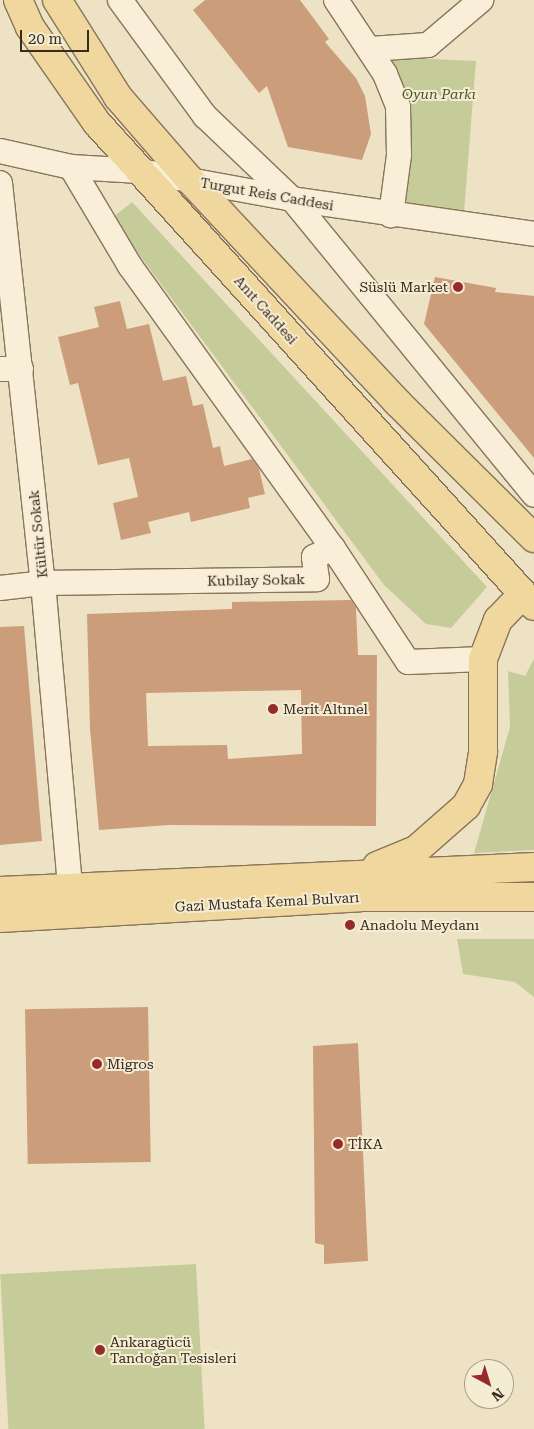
<!DOCTYPE html>
<html>
<head>
<meta charset="utf-8">
<style>
  body { margin:0 }
  #map { position:relative; width:534px; height:1429px; overflow:hidden; background:#eee2c5; font-family:"Roboto Serif",serif }
  div>[style] { position:absolute }
  [style*='--x'] { left:calc(var(--x)*1px); top:calc(var(--y)*1px); width:calc(var(--w)*1px); rotate:calc(var(--a)*1deg) }
  .green>* { inset:0; background:#c6cc99; transform-origin:0 0 }
  .building>* { inset:0; background:#cc9d7b; transform-origin:0 0 }
  .roads { filter:drop-shadow(1px 0 #89745b) drop-shadow(-1px 0 #89745b) drop-shadow(0 1px #89745b) drop-shadow(0 -1px #89745b) }
  .minor>* { height:24px; margin:-12px; padding:0 12px; transform-origin:12px; border-radius:12px; background:#f9efd8 }
  .major>* { height:28px; margin:-14px; padding:0 14px; transform-origin:14px; border-radius:14px; background:#f0d79d }
  .dots>* { width:14px; height:14px; translate:-50% -50%; box-sizing:border-box; border:2px solid #f5ecd4; border-radius:50% }
  span { translate:-50% -50%; white-space:nowrap; text-align:center; line-height:1.15; -webkit-text-stroke:4px #f5ecd4; paint-order:stroke }
  .park-label { font-size:14px; color:#495525; font-style:italic }
  .street-label { font-size:14px; color:#392c1f }
  .poi-label { font-size:14px; color:#392c1f }
  .right { translate:-100% -50%; text-align:right }
  .left { translate:0 -50%; text-align:left }
  .north { position:absolute; left:464px; top:1359px; width:50px; height:50px; box-sizing:border-box; background:#f5ecd4; border:1px solid #aa9f8c; border-radius:50%; rotate:141deg; font-size:14px; font-weight:700; line-height:20px; text-align:center; color:#392c1f }
  .north::after { content:''; display:block; margin:auto; width:18px; height:22px; background:#972b2b; clip-path:polygon(50% 0,100% 100%,50% 72%,0 100%) }
  .scale { position:absolute; left:20px; top:30px; width:69px; height:22px; box-sizing:border-box; border:2px solid #392c1f; border-top:0; padding-left:6px; font-size:15px; line-height:18px; white-space:nowrap; color:#392c1f; -webkit-text-stroke:4px #f5ecd4; paint-order:stroke }
</style>
</head>
<body>
<div id="map">
  <div class="green">
    <i style="clip-path:polygon(387px 57px,476px 61px,464px 212px,405px 203px,410px 146px)"></i>
    <i style="clip-path:polygon(132px 202px,487px 587px,451px 628px,426px 624px,384px 585px,112px 218px)"></i>
    <i style="clip-path:polygon(534px 659px,534px 850px,474px 853px,510px 727px,508px 671px,525px 676px)"></i>
    <i style="clip-path:polygon(457px 939px,534px 939px,534px 997px,515px 982px,463px 974px)"></i>
    <i style="left:196px;top:1264px;width:165px;height:196px;rotate:87deg"></i>
  </div>
  <div class="building">
    <i style="clip-path:polygon(205px 0,300px 0,329px 39px,325px 42px,356px 78px,365px 96px,371px 134px,362px 160px,288px 147px,267px 86px,259px 93px,193px 10px)"></i>
    <i style="clip-path:polygon(435px 277px,496px 288px,495px 292px,534px 296px,534px 458px,424px 324px)"></i>
    <i style="clip-path:polygon(120px 301px,127px 329px,149px 324px,163px 381px,186px 376px,193px 406px,203px 404px,213px 448px,220px 446px,224px 466px,252px 459px,259px 469px,265px 494px,248px 498px,250px 508px,191px 522px,189px 512px,148px 522px,151px 533px,121px 540px,113px 503px,138px 497px,129px 458px,98px 465px,78px 383px,70px 385px,58px 337px,99px 327px,94px 307px)"></i>
    <i style="clip-path:polygon(evenodd,351px 600px,356px 608px,358px 655px,377px 655px,376px 826px,169px 825px,99px 830px,90px 729px,87px 614px,232px 609px,232px 602px,351px 600px,301px 690px,302px 754px,228px 759px,227px 745px,148px 746px,146px 693px,301px 690px)"></i>
    <i style="clip-path:polygon(24px 626px,42px 841px,0 845px,0 627px)"></i>
    <i style="left:148px;top:1007px;width:155px;height:123px;rotate:89deg"></i>
    <i style="clip-path:polygon(358px 1043px,368px 1261px,324px 1264px,324px 1245px,315px 1243px,313px 1046px)"></i>
  </div>
  <div class="roads">
    <div class="minor">
      <i style="--x:120;--y:0;--w:144;--a:53.8"></i>
      <i style="--x:205;--y:116;--w:120;--a:43.7"></i>
      <i style="--x:292;--y:199;--w:382;--a:50.7"></i>
      <i style="--x:336;--y:0;--w:89;--a:56.5"></i>
      <i style="--x:385;--y:74;--w:35;--a:68"></i>
      <i style="--x:398;--y:107;--w:48;--a:88.8"></i>
      <i style="--x:399;--y:155;--w:61;--a:97.6"></i>
      <i style="--x:370;--y:49;--w:58;--a:-3.9"></i>
      <i style="--x:428;--y:45;--w:70;--a:-40.3"></i>
      <i style="--x:0;--y:151;--w:73;--a:12.7"></i>
      <i style="--x:71;--y:167;--w:69;--a:3.3"></i>
      <i style="--x:140;--y:171;--w:155;--a:10.4"></i>
      <i style="--x:292;--y:199;--w:245;--a:8.2"></i>
      <i style="--x:71;--y:167;--w:115;--a:59.2"></i>
      <i style="--x:130;--y:266;--w:347;--a:54.3"></i>
      <i style="--x:0;--y:183;--w:402;--a:83.9"></i>
      <i style="--x:43;--y:583;--w:304;--a:84.9"></i>
      <i style="--x:0;--y:369;--w:21;--a:0"></i>
      <i style="--x:0;--y:588;--w:43;--a:-6.6"></i>
      <i style="--x:43;--y:583;--w:274;--a:-0.8"></i>
      <i style="--x:317;--y:579;--w:22;--a:-98"></i>
      <i style="--x:314;--y:557;--w:21;--a:-25"></i>
      <i style="--x:333;--y:548;--w:136;--a:56.7"></i>
      <i style="--x:408;--y:662;--w:75;--a:-2.3"></i>
    </div>
    <div class="major">
      <i style="--x:18;--y:0;--w:30;--a:66"></i>
      <i style="--x:30;--y:27;--w:117;--a:55.1"></i>
      <i style="--x:97;--y:123;--w:651;--a:47.86"></i>
      <i style="--x:57;--y:0;--w:115;--a:57.8"></i>
      <i style="--x:118;--y:97;--w:110;--a:49.1"></i>
      <i style="--x:190;--y:180;--w:304;--a:47"></i>
      <i style="--x:397;--y:402;--w:193;--a:44.8"></i>
      <i style="--x:377;--y:866;--w:42;--a:-22.3"></i>
      <i style="--x:416;--y:850;--w:67;--a:-41.3"></i>
      <i style="--x:466;--y:806;--w:25;--a:-61"></i>
      <i style="--x:478;--y:784;--w:33;--a:-81"></i>
      <i style="--x:483;--y:751;--w:92;--a:-90"></i>
      <i style="--x:483;--y:659;--w:42;--a:-69"></i>
      <i style="--x:498;--y:620;--w:35;--a:-46"></i>
      <i style="--x:0;--y:891;--w:535;--a:-2.57"></i>
      <i style="--x:0;--y:918;--w:361;--a:-3.3"></i>
      <i style="--x:360;--y:897;--w:174;--a:0"></i>
    </div>
  </div>
  <div class="dots">
    <i style="left:458px;top:287px;background:#972b2b"></i>
    <i style="left:273px;top:709px;background:#972b2b"></i>
    <i style="left:350px;top:925px;background:#972b2b"></i>
    <i style="left:97px;top:1064px;background:#972b2b"></i>
    <i style="left:338px;top:1144px;background:#972b2b"></i>
    <i style="left:100px;top:1350px;background:#972b2b"></i>
  </div>
  <div class="park-label">
    <span style="left:439px;top:94px">Oyun Parkı</span>
  </div>
  <div class="street-label">
    <span style="left:267px;top:194px;rotate:10deg">Turgut Reis Caddesi</span>
    <span style="left:266px;top:310px;rotate:48deg">Anıt Caddesi</span>
    <span style="left:38px;top:534px;rotate:-96deg">Kültür Sokak</span>
    <span style="left:256px;top:580px;rotate:-1deg">Kubilay Sokak</span>
    <span style="left:267px;top:902px;rotate:-3deg">Gazi Mustafa Kemal Bulvarı</span>
  </div>
  <div class="poi-label">
    <span class="right" style="left:448px;top:287px">Süslü Market</span>
    <span class="left" style="left:283px;top:709px">Merit Altınel</span>
    <span class="left" style="left:360px;top:925px">Anadolu Meydanı</span>
    <span class="left" style="left:107px;top:1064px">Migros</span>
    <span class="left" style="left:348px;top:1144px">TİKA</span>
    <span class="left" style="left:110px;top:1350px">Ankaragücü<br>Tandoğan Tesisleri</span>
  </div>
  <div class="north">N</div>
  <div class="scale">20 m</div>
</div>
</body>
</html>
